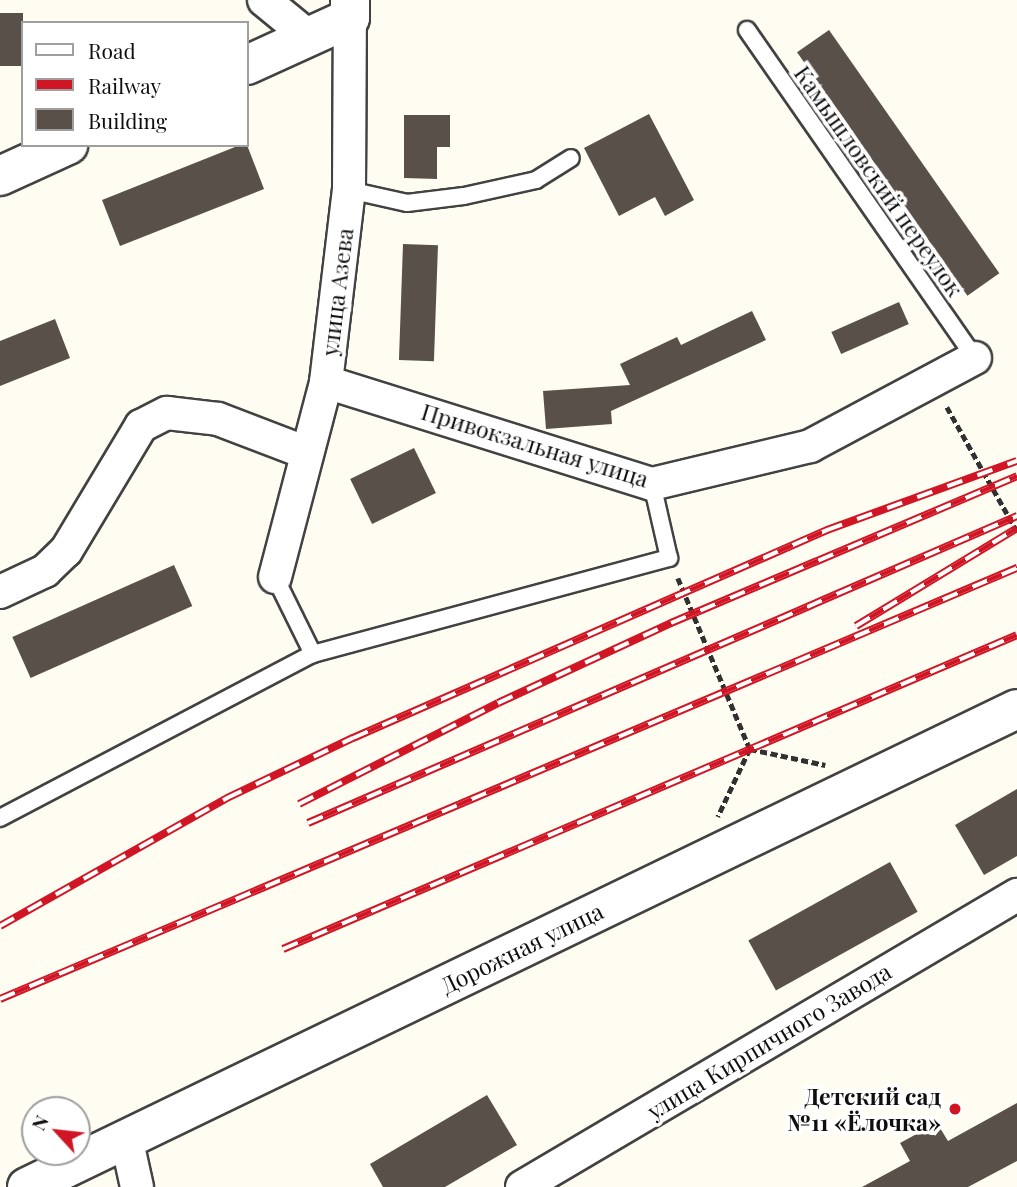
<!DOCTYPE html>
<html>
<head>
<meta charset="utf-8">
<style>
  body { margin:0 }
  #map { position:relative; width:1017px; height:1187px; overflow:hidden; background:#fffcf1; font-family:"Playfair Display",serif }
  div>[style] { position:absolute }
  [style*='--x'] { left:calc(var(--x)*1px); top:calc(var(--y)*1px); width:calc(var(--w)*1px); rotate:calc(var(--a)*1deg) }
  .building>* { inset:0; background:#59504a; transform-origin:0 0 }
  .path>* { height:4.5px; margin-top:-2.25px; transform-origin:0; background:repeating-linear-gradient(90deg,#313131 0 7px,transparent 0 10.5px) }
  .roads { filter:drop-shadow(2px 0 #424242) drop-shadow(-2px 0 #424242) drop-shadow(0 2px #424242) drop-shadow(0 -2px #424242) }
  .service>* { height:16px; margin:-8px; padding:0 8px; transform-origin:8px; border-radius:8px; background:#fff }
  .minor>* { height:32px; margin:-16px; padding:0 16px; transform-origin:16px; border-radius:16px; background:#fff }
  .tertiary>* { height:38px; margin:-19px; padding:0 19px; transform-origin:19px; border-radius:19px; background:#fff }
  .rail>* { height:8px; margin-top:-4px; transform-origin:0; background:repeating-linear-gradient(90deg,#fff 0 16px,#d01625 0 32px); box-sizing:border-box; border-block:2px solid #d01625 }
  .dots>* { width:19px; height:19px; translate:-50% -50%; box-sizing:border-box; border:4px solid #fff; border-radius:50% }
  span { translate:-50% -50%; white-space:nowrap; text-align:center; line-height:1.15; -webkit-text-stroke:7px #fff; paint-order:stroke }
  .street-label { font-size:23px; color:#0f0f0f }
  .poi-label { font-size:23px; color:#0f0f0f; font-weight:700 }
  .right { translate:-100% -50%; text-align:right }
  .legend { position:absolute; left:21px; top:21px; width:228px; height:126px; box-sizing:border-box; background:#fff; border:2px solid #9f9f9f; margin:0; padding:9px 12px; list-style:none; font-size:21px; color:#0f0f0f }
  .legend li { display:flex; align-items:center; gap:14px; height:35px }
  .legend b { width:35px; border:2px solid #9f9f9f }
  .north { position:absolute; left:21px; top:1096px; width:70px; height:70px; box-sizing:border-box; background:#fff; border:2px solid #9f9f9f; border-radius:50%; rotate:297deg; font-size:19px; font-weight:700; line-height:28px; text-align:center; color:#0f0f0f }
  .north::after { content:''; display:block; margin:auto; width:24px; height:32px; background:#d01625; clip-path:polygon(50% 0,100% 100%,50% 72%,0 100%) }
</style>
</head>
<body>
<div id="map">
  <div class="building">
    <i style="left:0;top:13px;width:23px;height:53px"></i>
    <i style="left:829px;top:30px;width:297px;height:39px;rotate:55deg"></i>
    <i style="clip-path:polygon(649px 114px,694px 200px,665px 216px,655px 197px,619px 216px,584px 148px)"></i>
    <i style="clip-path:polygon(404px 115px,450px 115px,450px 147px,437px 147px,437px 179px,404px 178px)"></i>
    <i style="clip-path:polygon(240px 145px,247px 145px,264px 189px,120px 246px,102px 200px)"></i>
    <i style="left:403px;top:244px;width:35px;height:116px;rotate:2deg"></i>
    <i style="left:899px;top:302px;width:24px;height:74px;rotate:66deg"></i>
    <i style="clip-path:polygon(752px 311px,766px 340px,611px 411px,612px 424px,546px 429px,543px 391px,630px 385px,620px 364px,677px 337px,681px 345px)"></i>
    <i style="clip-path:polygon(55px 319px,70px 358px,0 386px,0 341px)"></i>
    <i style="left:414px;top:448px;width:50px;height:71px;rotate:64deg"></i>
    <i style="left:174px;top:565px;width:45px;height:177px;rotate:66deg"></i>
    <i style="clip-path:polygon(1017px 789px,1017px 856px,984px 875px,955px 825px)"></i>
    <i style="left:890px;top:862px;width:57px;height:162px;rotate:61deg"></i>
    <i style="clip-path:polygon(487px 1095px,517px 1145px,445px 1187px,383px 1187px,370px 1164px)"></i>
    <i style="clip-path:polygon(1017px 1103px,1017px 1161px,968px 1187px,862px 1187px,910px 1161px,900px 1143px,937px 1123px,948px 1141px)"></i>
  </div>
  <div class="path">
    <i style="--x:947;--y:407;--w:142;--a:60.6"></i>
    <i style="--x:678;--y:578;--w:186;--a:67.2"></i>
    <i style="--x:750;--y:749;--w:75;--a:115.2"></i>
    <i style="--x:750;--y:749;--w:77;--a:12"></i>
  </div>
  <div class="roads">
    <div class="service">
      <i style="--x:747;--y:30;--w:399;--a:55.2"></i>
      <i style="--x:349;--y:190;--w:59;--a:12.6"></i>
      <i style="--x:407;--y:203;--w:57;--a:-7"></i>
      <i style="--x:464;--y:196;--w:74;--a:-12.5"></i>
      <i style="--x:536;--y:180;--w:41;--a:-32.2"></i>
      <i style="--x:313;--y:654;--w:369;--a:-15.1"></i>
      <i style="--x:669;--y:558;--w:76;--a:-102.9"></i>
      <i style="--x:0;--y:818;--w:353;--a:-27.7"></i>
      <i style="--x:313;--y:654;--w:86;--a:-116.3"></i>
    </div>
    <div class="minor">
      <i style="--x:264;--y:0;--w:58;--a:39.4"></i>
      <i style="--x:326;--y:382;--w:342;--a:17.4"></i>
      <i style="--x:652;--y:484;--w:163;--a:-13.5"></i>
      <i style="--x:810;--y:446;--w:187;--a:-28.1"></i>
      <i style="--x:275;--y:577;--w:202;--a:-75.3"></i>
      <i style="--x:326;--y:382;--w:193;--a:-83.2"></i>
      <i style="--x:349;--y:190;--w:172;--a:-89.7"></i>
      <i style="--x:0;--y:592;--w:50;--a:-25"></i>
      <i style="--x:45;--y:571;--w:29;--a:-44"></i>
      <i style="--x:66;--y:551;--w:146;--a:-59"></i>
      <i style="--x:141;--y:426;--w:29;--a:-27"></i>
      <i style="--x:167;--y:413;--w:51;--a:6.7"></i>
      <i style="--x:218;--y:419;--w:95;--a:20.9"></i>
      <i style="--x:126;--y:1137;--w:51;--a:77.6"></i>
      <i style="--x:522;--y:1187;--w:575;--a:-30.54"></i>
    </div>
    <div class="tertiary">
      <i style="--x:247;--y:65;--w:113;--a:-24.5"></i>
      <i style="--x:350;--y:18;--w:18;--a:-90"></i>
      <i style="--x:0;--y:176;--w:75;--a:-24.5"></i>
      <i style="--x:27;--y:1187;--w:1099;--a:-25.77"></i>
    </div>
  </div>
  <div class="rail">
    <i style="--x:856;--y:626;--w:188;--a:-31.3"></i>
    <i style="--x:299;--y:804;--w:223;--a:-26.9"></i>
    <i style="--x:498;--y:703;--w:191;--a:-24.8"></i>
    <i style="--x:671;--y:623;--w:376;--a:-23"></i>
    <i style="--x:308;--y:823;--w:773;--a:-23.41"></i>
    <i style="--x:0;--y:926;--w:261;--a:-29.4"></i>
    <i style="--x:227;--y:798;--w:140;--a:-25.5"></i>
    <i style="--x:353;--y:738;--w:518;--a:-23.69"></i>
    <i style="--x:827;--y:530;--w:202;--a:-20"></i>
    <i style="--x:283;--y:949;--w:798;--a:-23.16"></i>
    <i style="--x:0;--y:999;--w:1105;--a:-22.97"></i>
  </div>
  <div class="dots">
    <i style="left:955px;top:1109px;background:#d01625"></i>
  </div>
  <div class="street-label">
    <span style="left:879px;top:181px;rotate:55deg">Камышловский переулок</span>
    <span style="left:337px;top:292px;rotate:-83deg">улица Азева</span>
    <span style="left:535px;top:445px;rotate:17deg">Привокзальная улица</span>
    <span style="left:522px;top:948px;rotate:-26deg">Дорожная улица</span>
    <span style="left:769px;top:1041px;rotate:-31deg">улица Кирпичного Завода</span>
  </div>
  <div class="poi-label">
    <span class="right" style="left:941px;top:1109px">Детский сад<br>№11 «Ёлочка»</span>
  </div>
  <ul class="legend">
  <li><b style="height:9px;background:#fff"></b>Road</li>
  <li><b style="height:9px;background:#d01625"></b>Railway</li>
  <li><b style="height:19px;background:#59504a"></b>Building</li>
  </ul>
  <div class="north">N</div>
</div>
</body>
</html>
